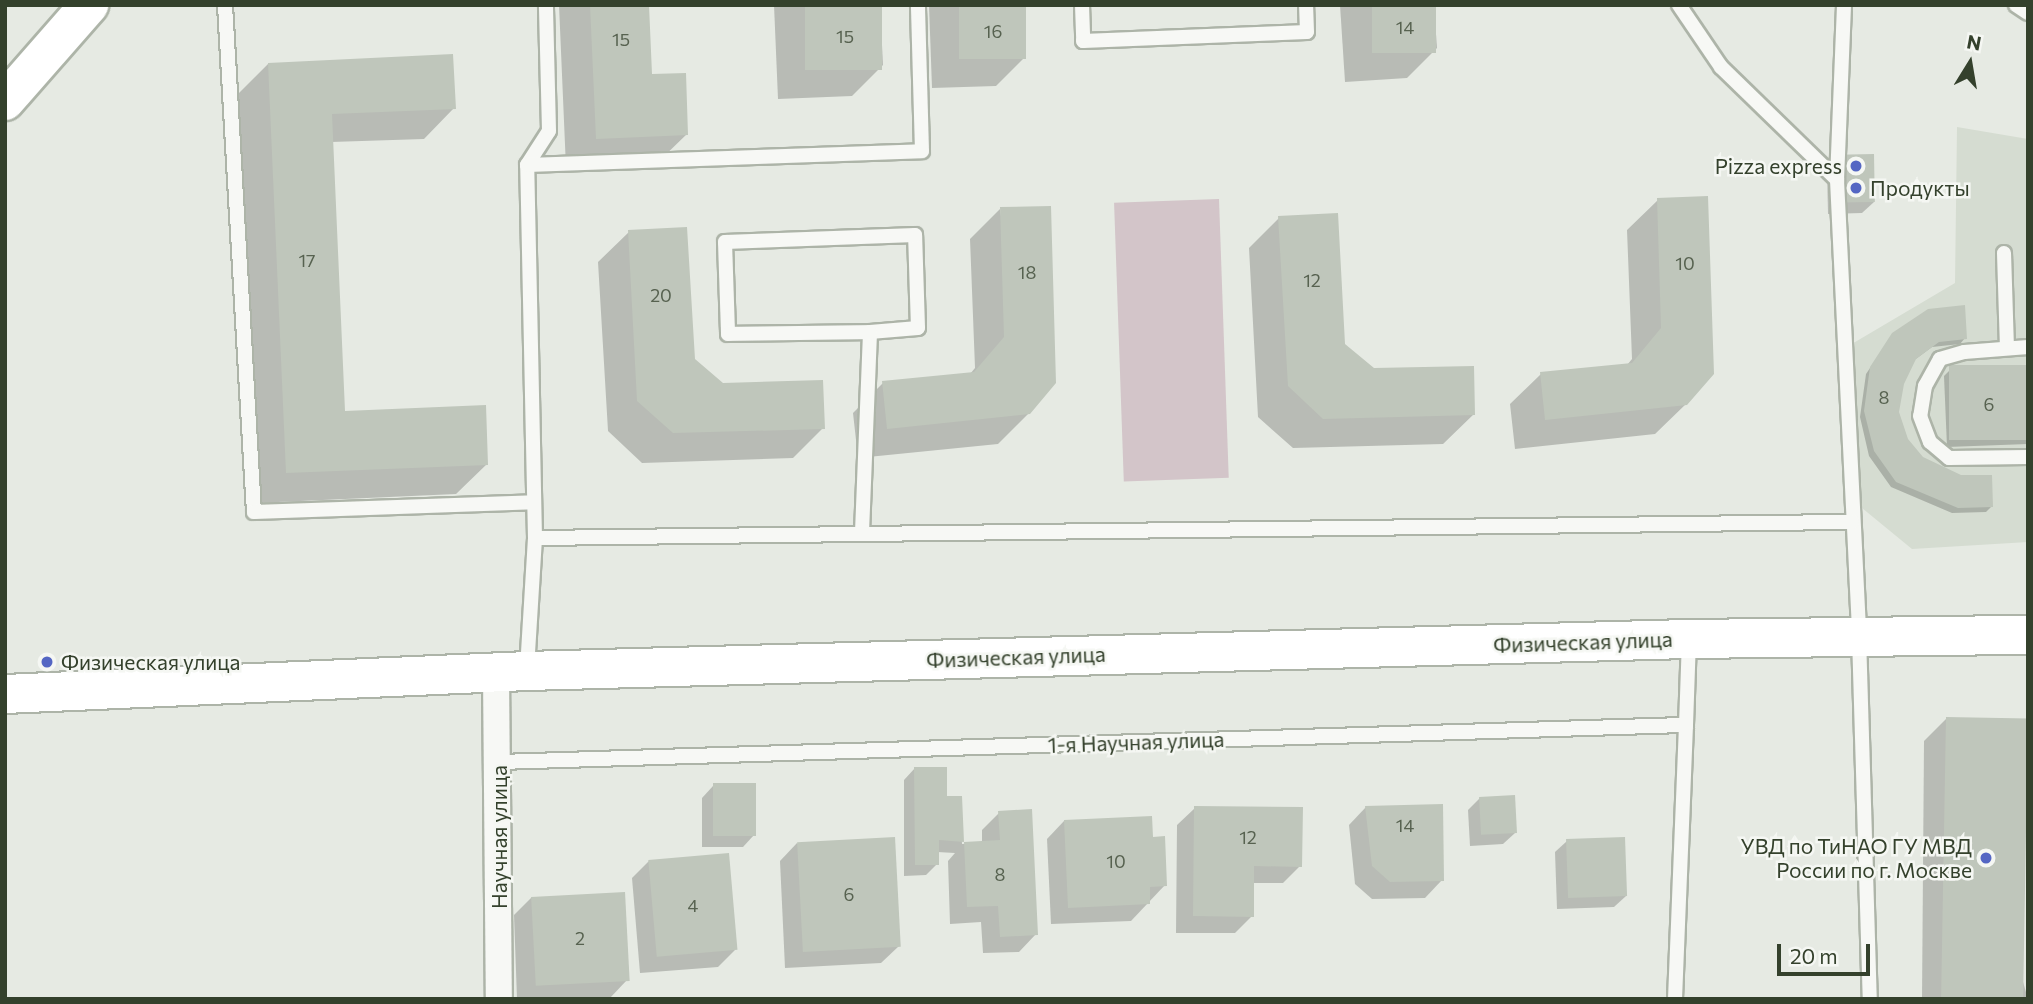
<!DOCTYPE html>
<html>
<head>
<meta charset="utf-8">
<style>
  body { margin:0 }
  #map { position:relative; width:2033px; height:1004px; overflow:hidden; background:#e6eae3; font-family:Commissioner,sans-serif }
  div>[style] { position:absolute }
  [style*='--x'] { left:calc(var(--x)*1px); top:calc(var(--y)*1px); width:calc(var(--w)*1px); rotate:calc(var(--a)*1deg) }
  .built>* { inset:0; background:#d5dcd1 }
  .green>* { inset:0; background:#d3c5c9; transform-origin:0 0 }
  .shadow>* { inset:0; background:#0003 }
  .building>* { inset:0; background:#bfc6bb; transform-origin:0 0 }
  .roads { filter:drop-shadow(2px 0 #adb4a8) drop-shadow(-2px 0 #adb4a8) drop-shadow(0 2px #adb4a8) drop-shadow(0 -2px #adb4a8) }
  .lane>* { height:14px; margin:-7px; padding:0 7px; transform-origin:7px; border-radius:7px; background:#f7f8f5 }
  .street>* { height:26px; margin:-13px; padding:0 13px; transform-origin:13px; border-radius:13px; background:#f7f8f5 }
  .secondary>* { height:38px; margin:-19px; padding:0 19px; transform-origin:19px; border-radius:19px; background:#fff }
  .dots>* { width:19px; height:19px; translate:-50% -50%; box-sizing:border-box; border:4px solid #f5f7f3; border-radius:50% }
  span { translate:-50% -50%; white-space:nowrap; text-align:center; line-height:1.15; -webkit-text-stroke:5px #f5f7f3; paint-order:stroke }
  .number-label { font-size:18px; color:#576250 }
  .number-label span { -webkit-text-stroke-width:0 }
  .poi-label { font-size:21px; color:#34412c }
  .right { translate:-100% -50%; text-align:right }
  .left { translate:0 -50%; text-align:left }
  .street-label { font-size:21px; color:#34412c }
  .frame { position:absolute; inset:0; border:7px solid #34412c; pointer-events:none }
  .north { position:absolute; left:1935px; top:28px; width:70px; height:70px; -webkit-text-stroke:5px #f5f7f3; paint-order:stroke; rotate:11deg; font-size:19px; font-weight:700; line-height:28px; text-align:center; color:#34412c }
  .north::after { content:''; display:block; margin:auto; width:24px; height:32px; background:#34412c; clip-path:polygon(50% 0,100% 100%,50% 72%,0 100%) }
  .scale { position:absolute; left:1777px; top:944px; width:93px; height:32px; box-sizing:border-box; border:4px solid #34412c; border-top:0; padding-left:9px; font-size:21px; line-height:24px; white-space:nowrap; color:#34412c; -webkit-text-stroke:5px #f5f7f3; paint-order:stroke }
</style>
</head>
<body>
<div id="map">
  <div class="built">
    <i style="clip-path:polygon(1957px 127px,2028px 139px,2028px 542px,1912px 549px,1862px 508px,1845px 348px,1955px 283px)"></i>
  </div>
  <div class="green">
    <i style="left:1219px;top:199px;width:279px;height:105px;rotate:88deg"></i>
  </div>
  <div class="shadow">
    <i style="clip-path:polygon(559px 5px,647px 5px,650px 76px,687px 134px,656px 164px,566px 168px)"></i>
    <i style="clip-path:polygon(774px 5px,880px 5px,883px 65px,852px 96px,778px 99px)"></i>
    <i style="clip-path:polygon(929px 5px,1024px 5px,1026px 56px,996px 86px,932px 88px)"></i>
    <i style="clip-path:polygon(1340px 5px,1434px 5px,1437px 48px,1407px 78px,1345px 82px)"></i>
    <i style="clip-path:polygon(268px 64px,454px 108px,424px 139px,331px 142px,343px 413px,487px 464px,456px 494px,256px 503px,238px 94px)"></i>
    <i style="clip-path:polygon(1827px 168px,1874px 202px,1862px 213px,1828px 214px)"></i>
    <i style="clip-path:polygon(1658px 200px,1686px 404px,1655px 434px,1515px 449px,1510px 404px,1541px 374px,1627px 365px,1632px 359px,1627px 230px)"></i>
    <i style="clip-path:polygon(1000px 209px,1029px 413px,998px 444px,858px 458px,853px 413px,883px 383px,970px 374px,975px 368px,970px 239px)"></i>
    <i style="clip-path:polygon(1279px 218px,1343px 345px,1373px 370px,1474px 414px,1443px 444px,1293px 448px,1258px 417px,1249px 248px)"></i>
    <i style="clip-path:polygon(629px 232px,693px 360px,722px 385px,823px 428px,793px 458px,642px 463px,608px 431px,598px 262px)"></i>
    <i style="clip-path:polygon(1893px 334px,1965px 338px,1960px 344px,1932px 347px,1913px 361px,1902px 383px,1898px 412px,1907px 440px,1922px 458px,1991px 507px,1986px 512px,1952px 513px,1891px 487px,1869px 456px,1860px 417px,1866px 374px)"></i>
    <i style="clip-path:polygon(2028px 367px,2028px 444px,1947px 447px,1944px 376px,1949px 371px)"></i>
    <i style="clip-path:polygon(1946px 719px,2028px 999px,1922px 999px,1924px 741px)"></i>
    <i style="clip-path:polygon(915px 768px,945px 798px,960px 798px,962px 844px,982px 843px,982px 830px,999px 813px,1036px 934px,1019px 952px,983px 953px,981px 922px,950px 924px,948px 861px,955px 853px,937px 852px,937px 864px,926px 875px,904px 876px,904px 780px)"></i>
    <i style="clip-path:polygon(713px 786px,754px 835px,743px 847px,702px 847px,702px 798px)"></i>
    <i style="clip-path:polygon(1480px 798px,1515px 833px,1503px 844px,1470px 846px,1468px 810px)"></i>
    <i style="clip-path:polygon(1366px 807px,1442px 880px,1425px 898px,1372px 899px,1355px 884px,1349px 825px)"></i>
    <i style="clip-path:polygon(1195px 808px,1300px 866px,1283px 883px,1252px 883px,1252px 916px,1235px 933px,1176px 933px,1177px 825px)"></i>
    <i style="clip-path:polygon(1064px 821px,1151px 838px,1165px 885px,1131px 921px,1051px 924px,1047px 839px)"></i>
    <i style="clip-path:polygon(1567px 841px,1626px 896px,1614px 907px,1557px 909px,1555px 852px)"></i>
    <i style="clip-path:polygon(797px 843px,899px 946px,881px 963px,785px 968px,780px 861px)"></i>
    <i style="clip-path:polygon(649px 861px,735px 950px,718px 967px,640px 973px,632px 878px)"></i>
    <i style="clip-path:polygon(532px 897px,627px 980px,610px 998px,517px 999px,514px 915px)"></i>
  </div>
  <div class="building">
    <i style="clip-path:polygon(590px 5px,649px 5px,652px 74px,686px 73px,688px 135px,596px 139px)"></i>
    <i style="left:805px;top:5px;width:77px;height:65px"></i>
    <i style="left:959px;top:5px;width:67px;height:54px"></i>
    <i style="left:1372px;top:5px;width:64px;height:48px"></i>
    <i style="clip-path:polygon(453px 54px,456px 109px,332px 114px,345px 411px,486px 405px,488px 465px,286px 473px,268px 63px)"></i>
    <i style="left:1874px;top:154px;width:48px;height:36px;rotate:89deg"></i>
    <i style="clip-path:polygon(1708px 196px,1714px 374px,1687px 405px,1545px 420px,1540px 372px,1632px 363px,1661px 328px,1657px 198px)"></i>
    <i style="clip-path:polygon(1051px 206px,1056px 383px,1030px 414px,887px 429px,882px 381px,974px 372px,1004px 337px,1000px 207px)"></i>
    <i style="clip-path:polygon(1338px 213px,1345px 344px,1374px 368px,1474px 366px,1475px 415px,1323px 419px,1288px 386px,1278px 216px)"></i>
    <i style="clip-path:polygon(687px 227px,695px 359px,723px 383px,823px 380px,825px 429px,673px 433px,637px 401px,628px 230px)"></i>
    <i style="clip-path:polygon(1965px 305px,1967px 339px,1939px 342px,1916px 359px,1904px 384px,1899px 412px,1908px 439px,1923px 457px,1961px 475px,1992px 475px,1993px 507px,1958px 508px,1896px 482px,1874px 451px,1864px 411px,1870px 367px,1892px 333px,1928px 309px)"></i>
    <i style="left:2028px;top:365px;width:75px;height:79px;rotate:90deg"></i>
    <i style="left:1946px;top:717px;width:82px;height:282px;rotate:1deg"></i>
    <i style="clip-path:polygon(914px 767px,947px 767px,947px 796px,962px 796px,964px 842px,939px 840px,939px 865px,915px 865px)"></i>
    <i style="left:756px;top:783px;width:53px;height:43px;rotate:90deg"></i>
    <i style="left:1515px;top:795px;width:38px;height:36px;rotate:87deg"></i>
    <i style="clip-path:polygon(1443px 804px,1444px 881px,1390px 882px,1372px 866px,1365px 806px)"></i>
    <i style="clip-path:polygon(1194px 806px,1303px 807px,1302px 867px,1254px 866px,1254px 917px,1193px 916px)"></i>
    <i style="clip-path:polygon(1032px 809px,1038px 935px,1000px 937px,998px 906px,967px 907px,964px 842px,1000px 840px,998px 811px)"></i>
    <i style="clip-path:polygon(1152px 816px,1153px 837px,1165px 836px,1167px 886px,1150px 887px,1150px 904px,1068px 908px,1064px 820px)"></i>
    <i style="left:895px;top:837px;width:110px;height:98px;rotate:87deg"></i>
    <i style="left:1625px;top:837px;width:59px;height:59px;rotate:88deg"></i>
    <i style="left:729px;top:853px;width:97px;height:81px;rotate:85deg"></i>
    <i style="left:625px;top:892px;width:89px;height:94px;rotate:87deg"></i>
  </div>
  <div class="roads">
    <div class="lane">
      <i style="--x:225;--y:5;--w:508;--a:86.73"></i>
      <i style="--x:254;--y:512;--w:280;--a:-2"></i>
      <i style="--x:1082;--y:5;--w:36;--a:88"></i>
      <i style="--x:1083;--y:41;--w:224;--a:-2.3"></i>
      <i style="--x:1307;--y:32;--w:27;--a:-92"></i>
      <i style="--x:1679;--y:5;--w:75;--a:55.9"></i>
      <i style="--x:1721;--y:67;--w:162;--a:44.2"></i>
      <i style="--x:1837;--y:180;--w:457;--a:87.2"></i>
      <i style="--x:1859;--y:636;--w:363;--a:88.3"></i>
      <i style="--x:2016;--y:5;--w:14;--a:34"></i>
      <i style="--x:527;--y:165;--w:40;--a:-57.1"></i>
      <i style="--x:549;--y:131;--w:126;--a:-91.4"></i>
      <i style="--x:1837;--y:180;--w:175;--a:-87.7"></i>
      <i style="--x:2004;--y:253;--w:94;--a:88.2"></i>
      <i style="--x:2028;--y:347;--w:64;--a:175.5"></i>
      <i style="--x:1964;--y:352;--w:25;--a:164"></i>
      <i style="--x:1940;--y:359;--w:31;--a:119"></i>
      <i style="--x:1925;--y:386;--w:30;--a:99"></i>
      <i style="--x:1920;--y:416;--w:28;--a:69"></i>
      <i style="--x:1930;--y:442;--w:25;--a:40"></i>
      <i style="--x:1949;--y:458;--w:79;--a:-0.7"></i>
      <i style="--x:862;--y:532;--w:200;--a:-87.7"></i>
      <i style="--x:870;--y:332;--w:48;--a:-4.8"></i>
      <i style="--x:918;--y:328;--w:93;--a:-91.8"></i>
      <i style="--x:915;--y:235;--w:190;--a:177.9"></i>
      <i style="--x:725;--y:242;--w:92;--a:88.1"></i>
      <i style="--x:728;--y:334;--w:142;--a:-0.8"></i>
      <i style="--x:535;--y:538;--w:1317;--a:-0.7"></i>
      <i style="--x:527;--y:669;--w:131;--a:-86.5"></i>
      <i style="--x:535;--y:538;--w:373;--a:-91.2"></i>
      <i style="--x:527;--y:165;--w:395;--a:-2"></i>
      <i style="--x:922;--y:151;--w:146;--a:-91.6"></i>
      <i style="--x:499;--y:762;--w:1188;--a:-1.79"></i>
      <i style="--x:1686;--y:725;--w:85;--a:-88"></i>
      <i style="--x:1675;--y:999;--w:274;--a:-87.7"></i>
    </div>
    <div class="street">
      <i style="--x:496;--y:674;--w:325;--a:89.5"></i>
    </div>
    <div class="secondary">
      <i style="--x:5;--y:101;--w:128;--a:-48.8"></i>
      <i style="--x:5;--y:694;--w:523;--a:-2.52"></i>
      <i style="--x:527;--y:671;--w:1162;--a:-1.58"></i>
      <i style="--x:1689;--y:639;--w:339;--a:-0.7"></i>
    </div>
  </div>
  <div class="dots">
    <i style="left:1856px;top:166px;background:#5466c3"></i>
    <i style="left:1856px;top:188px;background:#5466c3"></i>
    <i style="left:47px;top:662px;background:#5466c3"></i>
    <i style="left:1986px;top:858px;background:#5466c3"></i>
  </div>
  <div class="number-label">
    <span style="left:1405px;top:27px">14</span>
    <span style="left:993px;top:31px">16</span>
    <span style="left:845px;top:36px">15</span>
    <span style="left:621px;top:39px">15</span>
    <span style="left:307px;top:260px">17</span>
    <span style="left:1685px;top:263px">10</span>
    <span style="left:1027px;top:272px">18</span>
    <span style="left:1312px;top:280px">12</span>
    <span style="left:661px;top:295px">20</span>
    <span style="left:1884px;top:397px">8</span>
    <span style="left:1989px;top:404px">6</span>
    <span style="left:1405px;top:825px">14</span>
    <span style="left:1248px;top:837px">12</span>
    <span style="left:1116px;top:861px">10</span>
    <span style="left:1000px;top:874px">8</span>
    <span style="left:849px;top:894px">6</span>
    <span style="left:693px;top:905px">4</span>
    <span style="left:580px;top:938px">2</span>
  </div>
  <div class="poi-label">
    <span class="right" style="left:1842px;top:166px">Pizza express</span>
    <span class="left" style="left:1870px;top:188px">Продукты</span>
    <span class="left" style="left:61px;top:662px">Физическая улица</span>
    <span class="right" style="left:1972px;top:858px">УВД по ТиНАО ГУ МВД<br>России по г. Москве</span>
  </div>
  <div class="street-label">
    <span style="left:1583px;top:642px;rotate:-2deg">Физическая улица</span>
    <span style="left:1016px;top:657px;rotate:-2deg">Физическая улица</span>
    <span style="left:1136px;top:742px;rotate:-2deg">1-я Научная улица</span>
    <span style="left:499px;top:837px;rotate:-90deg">Научная улица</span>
  </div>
  <div class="frame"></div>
  <div class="north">N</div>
  <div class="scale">20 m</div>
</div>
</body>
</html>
